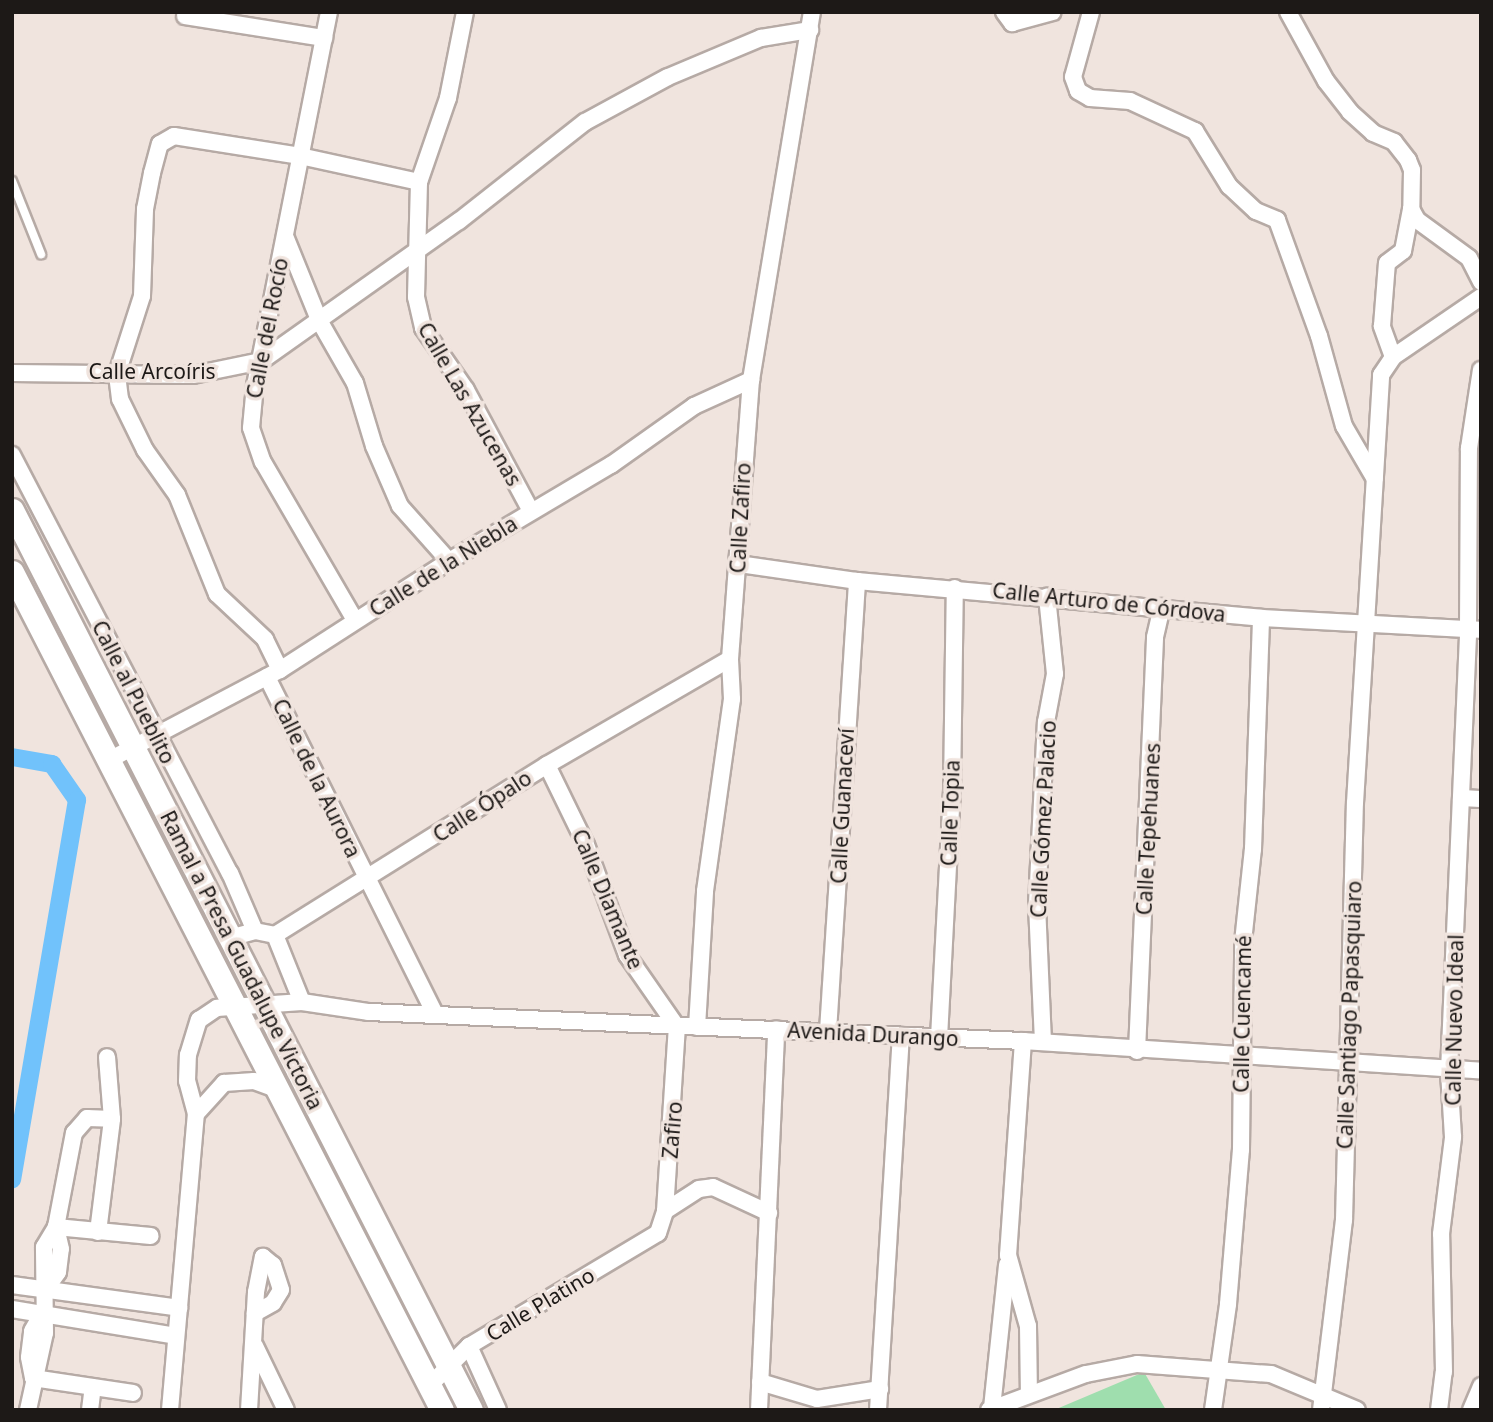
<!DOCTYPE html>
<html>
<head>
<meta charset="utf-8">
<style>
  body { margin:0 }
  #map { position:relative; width:1493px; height:1422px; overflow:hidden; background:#f0e4de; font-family:"Noto Sans",sans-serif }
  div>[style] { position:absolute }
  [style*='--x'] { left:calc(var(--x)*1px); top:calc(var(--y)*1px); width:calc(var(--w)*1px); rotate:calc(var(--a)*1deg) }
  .green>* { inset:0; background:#9fdeae }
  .canal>* { height:18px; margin:-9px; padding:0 9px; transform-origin:9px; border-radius:9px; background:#71c2fb }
  .roads { filter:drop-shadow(2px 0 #b6aaa5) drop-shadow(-2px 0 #b6aaa5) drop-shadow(0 2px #b6aaa5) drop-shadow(0 -2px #b6aaa5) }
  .service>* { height:8px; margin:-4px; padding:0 4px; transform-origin:4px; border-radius:4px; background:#fff }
  .minor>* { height:16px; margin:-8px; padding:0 8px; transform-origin:8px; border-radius:8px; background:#fff }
  .secondary>* { height:23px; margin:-11.5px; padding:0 11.5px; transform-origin:11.5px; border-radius:11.5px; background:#fff }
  span { translate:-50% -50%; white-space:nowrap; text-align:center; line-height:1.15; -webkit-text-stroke:7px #f0e4de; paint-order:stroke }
  .street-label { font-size:21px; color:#1d1917 }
  .frame { position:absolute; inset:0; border:14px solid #1d1917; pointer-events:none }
</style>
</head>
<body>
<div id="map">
  <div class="green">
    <i style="clip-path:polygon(1144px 1372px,1166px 1410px,1054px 1410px)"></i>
  </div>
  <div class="canal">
    <i style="--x:12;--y:757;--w:41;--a:9.9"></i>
    <i style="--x:52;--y:764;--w:44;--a:55.2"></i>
    <i style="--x:77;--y:800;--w:385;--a:99.7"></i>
  </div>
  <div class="roads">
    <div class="service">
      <i style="--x:12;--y:181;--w:79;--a:68.3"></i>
    </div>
    <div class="minor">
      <i style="--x:329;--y:12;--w:380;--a:101.2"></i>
      <i style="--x:255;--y:385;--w:43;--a:95.3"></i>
      <i style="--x:251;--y:428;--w:36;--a:71"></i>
      <i style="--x:263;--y:462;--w:183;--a:59.8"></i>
      <i style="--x:465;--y:12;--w:88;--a:101.2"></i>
      <i style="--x:448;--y:98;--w:89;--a:109"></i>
      <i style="--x:419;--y:182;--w:115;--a:91.5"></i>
      <i style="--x:416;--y:297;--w:32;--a:77"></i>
      <i style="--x:423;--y:328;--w:75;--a:55.3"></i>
      <i style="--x:466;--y:390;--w:137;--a:61.8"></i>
      <i style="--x:1004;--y:12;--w:14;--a:54"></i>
      <i style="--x:1012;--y:23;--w:42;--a:-15"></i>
      <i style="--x:1091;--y:12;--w:67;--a:105.5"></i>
      <i style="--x:1073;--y:77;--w:15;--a:70"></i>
      <i style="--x:1078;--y:91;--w:14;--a:30"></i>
      <i style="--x:1090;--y:98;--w:40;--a:4.3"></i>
      <i style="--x:1130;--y:101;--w:72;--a:24.8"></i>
      <i style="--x:1195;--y:131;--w:65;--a:58.3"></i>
      <i style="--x:1229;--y:186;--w:37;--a:43"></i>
      <i style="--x:1256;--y:211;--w:23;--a:23"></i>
      <i style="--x:1277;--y:220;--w:123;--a:70.1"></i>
      <i style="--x:1319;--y:336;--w:93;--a:74.5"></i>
      <i style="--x:1344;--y:426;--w:61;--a:59.7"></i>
      <i style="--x:1288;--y:12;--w:79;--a:61.2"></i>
      <i style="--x:1326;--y:81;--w:39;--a:52"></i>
      <i style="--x:1350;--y:112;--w:31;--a:42"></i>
      <i style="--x:1373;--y:133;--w:23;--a:23"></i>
      <i style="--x:1394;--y:142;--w:23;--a:52"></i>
      <i style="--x:1408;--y:160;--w:11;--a:68"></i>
      <i style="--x:1412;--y:170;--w:39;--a:91"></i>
      <i style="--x:1411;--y:209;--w:13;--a:61"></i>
      <i style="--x:1417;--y:220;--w:64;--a:36.2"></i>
      <i style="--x:1469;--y:258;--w:27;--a:63"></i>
      <i style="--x:185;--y:16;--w:141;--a:9"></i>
      <i style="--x:285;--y:236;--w:93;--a:67.9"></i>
      <i style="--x:320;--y:322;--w:70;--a:60.2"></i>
      <i style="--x:355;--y:383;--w:66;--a:73.2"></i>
      <i style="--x:374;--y:446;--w:65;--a:66.6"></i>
      <i style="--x:400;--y:506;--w:74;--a:48.3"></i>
      <i style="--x:1393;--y:357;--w:33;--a:-110"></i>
      <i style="--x:1382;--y:326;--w:63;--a:-85.5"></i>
      <i style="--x:1387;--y:263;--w:20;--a:-37"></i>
      <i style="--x:1403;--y:251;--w:43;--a:-79.2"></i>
      <i style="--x:12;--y:373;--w:181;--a:0.6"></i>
      <i style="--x:193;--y:375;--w:69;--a:-11.6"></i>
      <i style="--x:261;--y:361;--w:242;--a:-35.3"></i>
      <i style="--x:459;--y:221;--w:160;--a:-38.2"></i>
      <i style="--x:585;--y:122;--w:94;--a:-28.5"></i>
      <i style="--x:668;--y:77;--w:101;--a:-22.8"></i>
      <i style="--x:761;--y:38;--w:50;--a:-9.3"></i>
      <i style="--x:12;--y:455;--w:471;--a:62.5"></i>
      <i style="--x:230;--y:873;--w:63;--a:66.7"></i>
      <i style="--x:739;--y:564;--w:119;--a:8.2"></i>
      <i style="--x:857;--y:581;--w:406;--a:5.2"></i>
      <i style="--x:1261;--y:618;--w:220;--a:3.1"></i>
      <i style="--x:280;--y:670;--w:34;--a:-116"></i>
      <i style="--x:265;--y:639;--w:66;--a:-136.8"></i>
      <i style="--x:217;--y:594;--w:107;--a:-112"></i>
      <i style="--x:177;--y:495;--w:55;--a:-125.4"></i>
      <i style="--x:145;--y:450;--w:57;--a:-116.1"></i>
      <i style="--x:120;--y:399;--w:25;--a:-97"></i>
      <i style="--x:117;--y:374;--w:82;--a:-72.2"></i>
      <i style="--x:142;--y:296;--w:87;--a:-88"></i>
      <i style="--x:145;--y:209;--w:37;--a:-79"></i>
      <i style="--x:152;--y:173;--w:30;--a:-75"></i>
      <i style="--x:160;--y:144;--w:16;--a:-30"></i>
      <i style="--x:174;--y:136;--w:128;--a:9"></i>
      <i style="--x:300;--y:156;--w:122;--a:12.3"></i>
      <i style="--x:267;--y:677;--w:377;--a:63.5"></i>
      <i style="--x:109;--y:760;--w:193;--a:-27.8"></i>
      <i style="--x:280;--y:670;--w:201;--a:-32.8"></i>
      <i style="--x:449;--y:561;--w:188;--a:-30.7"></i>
      <i style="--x:611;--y:465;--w:102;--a:-35.4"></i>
      <i style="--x:694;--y:406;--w:63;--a:-24.5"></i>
      <i style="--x:1461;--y:798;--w:20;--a:3"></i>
      <i style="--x:275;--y:935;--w:72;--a:68.1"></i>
      <i style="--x:233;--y:937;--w:23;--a:-15"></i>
      <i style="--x:255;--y:931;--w:20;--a:11"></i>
      <i style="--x:275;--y:935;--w:321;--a:-32"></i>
      <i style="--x:547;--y:765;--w:211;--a:-30.1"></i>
      <i style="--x:697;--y:1027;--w:136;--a:-86.6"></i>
      <i style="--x:705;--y:891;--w:194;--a:-82"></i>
      <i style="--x:732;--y:699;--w:40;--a:-92.9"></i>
      <i style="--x:730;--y:659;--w:280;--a:-85.7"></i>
      <i style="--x:751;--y:380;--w:373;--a:-80.6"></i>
      <i style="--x:828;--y:1031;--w:451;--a:-86.3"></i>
      <i style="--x:939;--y:1038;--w:247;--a:-87"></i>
      <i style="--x:952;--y:791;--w:203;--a:-89.2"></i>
      <i style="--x:1023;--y:1041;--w:215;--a:94"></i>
      <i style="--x:1008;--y:1255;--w:74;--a:74.3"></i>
      <i style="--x:1028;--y:1326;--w:68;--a:89.2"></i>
      <i style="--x:1043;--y:1042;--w:138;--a:-92.5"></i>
      <i style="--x:1037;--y:904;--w:182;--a:-87.2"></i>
      <i style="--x:1046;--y:722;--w:49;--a:-79.4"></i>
      <i style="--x:1055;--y:674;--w:78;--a:-95.9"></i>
      <i style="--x:1137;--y:1051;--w:414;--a:-87.5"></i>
      <i style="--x:1155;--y:637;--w:31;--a:-77"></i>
      <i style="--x:196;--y:1114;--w:42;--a:-47.9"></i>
      <i style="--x:224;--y:1083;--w:30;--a:-4"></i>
      <i style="--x:254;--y:1081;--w:27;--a:20"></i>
      <i style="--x:665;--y:1211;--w:40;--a:-32.9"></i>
      <i style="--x:699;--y:1189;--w:14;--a:-8"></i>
      <i style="--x:713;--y:1187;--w:62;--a:24.9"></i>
      <i style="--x:56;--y:1227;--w:95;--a:5.4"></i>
      <i style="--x:98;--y:1232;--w:114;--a:-82.9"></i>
      <i style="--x:112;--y:1119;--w:62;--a:-94.6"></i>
      <i style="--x:12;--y:1285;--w:169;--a:7.8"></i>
      <i style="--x:45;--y:1290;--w:22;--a:-54"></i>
      <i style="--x:58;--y:1272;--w:23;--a:-83"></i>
      <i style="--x:61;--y:1249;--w:23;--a:-103"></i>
      <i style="--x:12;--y:1309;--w:166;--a:9.3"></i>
      <i style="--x:255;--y:1346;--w:71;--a:64.2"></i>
      <i style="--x:469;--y:1346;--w:70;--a:65.6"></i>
      <i style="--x:33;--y:1378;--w:101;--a:8.5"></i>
      <i style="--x:33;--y:1378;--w:21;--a:-101"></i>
      <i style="--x:29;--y:1357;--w:26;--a:-83"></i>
      <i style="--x:32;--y:1331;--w:20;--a:-60"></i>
      <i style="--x:760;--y:1382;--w:59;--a:16.6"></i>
      <i style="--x:817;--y:1399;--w:64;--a:-9"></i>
      <i style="--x:430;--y:1385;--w:55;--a:-45"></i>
      <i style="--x:469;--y:1346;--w:220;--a:-30.9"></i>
      <i style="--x:658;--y:1233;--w:23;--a:-72"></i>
      <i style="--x:665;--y:1211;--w:184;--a:-86.3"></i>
      <i style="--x:677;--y:1027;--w:88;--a:-124.8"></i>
      <i style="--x:627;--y:955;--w:117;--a:-110.4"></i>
      <i style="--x:586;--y:845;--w:89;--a:-116"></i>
      <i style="--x:992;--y:1408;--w:144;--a:-84"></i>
      <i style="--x:28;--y:1410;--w:79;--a:-77.6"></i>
      <i style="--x:45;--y:1333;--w:86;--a:-90.7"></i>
      <i style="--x:44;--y:1247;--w:23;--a:-59"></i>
      <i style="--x:56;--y:1227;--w:96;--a:-79.2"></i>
      <i style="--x:74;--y:1133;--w:20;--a:-49"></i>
      <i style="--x:87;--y:1118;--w:25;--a:2"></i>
      <i style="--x:90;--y:1410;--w:23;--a:-83"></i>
      <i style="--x:170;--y:1410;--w:297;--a:-85"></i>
      <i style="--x:196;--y:1114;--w:34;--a:-105"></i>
      <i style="--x:187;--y:1081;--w:26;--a:-88"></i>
      <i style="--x:188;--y:1055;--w:37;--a:-73"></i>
      <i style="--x:199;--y:1020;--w:22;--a:-34"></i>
      <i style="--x:217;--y:1008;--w:85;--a:-4"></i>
      <i style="--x:302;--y:1002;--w:68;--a:8.5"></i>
      <i style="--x:369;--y:1012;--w:655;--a:2.54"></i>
      <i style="--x:1023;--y:1041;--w:459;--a:3.7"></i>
      <i style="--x:249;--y:1410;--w:118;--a:-86.6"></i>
      <i style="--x:256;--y:1292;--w:36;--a:-79"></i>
      <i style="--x:263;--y:1257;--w:13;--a:39"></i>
      <i style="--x:273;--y:1265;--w:26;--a:72"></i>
      <i style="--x:281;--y:1290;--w:15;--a:122"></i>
      <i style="--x:273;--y:1303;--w:21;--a:151"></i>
      <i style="--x:759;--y:1410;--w:381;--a:-87.4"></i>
      <i style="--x:878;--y:1410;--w:375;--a:-86.5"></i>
      <i style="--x:989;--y:1410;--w:103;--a:-20.4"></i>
      <i style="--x:1086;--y:1374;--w:52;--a:-11.1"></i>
      <i style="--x:1137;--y:1364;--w:134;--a:4.3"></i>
      <i style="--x:1271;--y:1374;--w:93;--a:22.7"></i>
      <i style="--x:1213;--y:1410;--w:107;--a:-81.9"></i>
      <i style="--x:1228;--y:1304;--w:155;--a:-85.2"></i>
      <i style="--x:1241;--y:1150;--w:208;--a:-89.4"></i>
      <i style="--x:1243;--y:942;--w:94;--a:-83.9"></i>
      <i style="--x:1253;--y:849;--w:231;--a:-88"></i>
      <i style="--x:1321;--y:1410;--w:191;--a:-83.1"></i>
      <i style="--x:1344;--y:1220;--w:417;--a:-88.5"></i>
      <i style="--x:1355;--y:803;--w:429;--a:-86.5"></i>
      <i style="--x:1381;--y:375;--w:22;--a:-56"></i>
      <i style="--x:1393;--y:357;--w:107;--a:-34.3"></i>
      <i style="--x:1439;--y:1410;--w:38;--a:-83"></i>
      <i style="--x:1444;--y:1372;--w:138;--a:-91.2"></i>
      <i style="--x:1441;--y:1234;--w:98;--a:-82.9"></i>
      <i style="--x:1453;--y:1137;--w:66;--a:-93.5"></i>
      <i style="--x:1449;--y:1071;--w:442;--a:-87.5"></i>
      <i style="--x:1468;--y:629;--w:181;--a:-89.7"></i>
      <i style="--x:1469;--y:448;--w:79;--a:-81.3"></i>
      <i style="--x:1471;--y:1410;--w:26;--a:-67"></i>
    </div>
    <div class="secondary">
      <i style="--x:12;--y:510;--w:1010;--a:62.98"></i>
      <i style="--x:12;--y:572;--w:942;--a:62.84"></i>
    </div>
  </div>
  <div class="street-label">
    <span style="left:267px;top:328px;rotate:-79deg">Calle del Rocío</span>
    <span style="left:152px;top:371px">Calle Arcoíris</span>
    <span style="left:470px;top:404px;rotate:60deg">Calle Las Azucenas</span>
    <span style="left:740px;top:518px;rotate:-87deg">Calle Zafiro</span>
    <span style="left:443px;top:566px;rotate:-32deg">Calle de la Niebla</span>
    <span style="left:1109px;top:602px;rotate:6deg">Calle Arturo de Córdova</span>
    <span style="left:134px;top:692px;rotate:63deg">Calle al Pueblito</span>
    <span style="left:317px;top:778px;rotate:64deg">Calle de la Aurora</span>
    <span style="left:482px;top:806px;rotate:-33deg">Calle Ópalo</span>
    <span style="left:842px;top:806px;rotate:-87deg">Calle Guanaceví</span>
    <span style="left:950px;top:813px;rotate:-88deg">Calle Topia</span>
    <span style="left:1043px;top:819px;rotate:-87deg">Calle Gómez Palacio</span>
    <span style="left:1148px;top:829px;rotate:-87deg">Calle Tepehuanes</span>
    <span style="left:608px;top:899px;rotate:67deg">Calle Diamante</span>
    <span style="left:242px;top:960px;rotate:63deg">Ramal a Presa Guadalupe Victoria</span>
    <span style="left:1242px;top:1014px;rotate:-89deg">Calle Cuencamé</span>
    <span style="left:1349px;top:1015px;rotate:-88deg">Calle Santiago Papasquiaro</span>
    <span style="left:1454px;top:1020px;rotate:-89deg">Calle Nuevo Ideal</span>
    <span style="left:873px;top:1034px;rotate:3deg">Avenida Durango</span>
    <span style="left:672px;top:1130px;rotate:-85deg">Zafiro</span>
    <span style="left:540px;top:1304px;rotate:-31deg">Calle Platino</span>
  </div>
  <div class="frame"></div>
</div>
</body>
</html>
